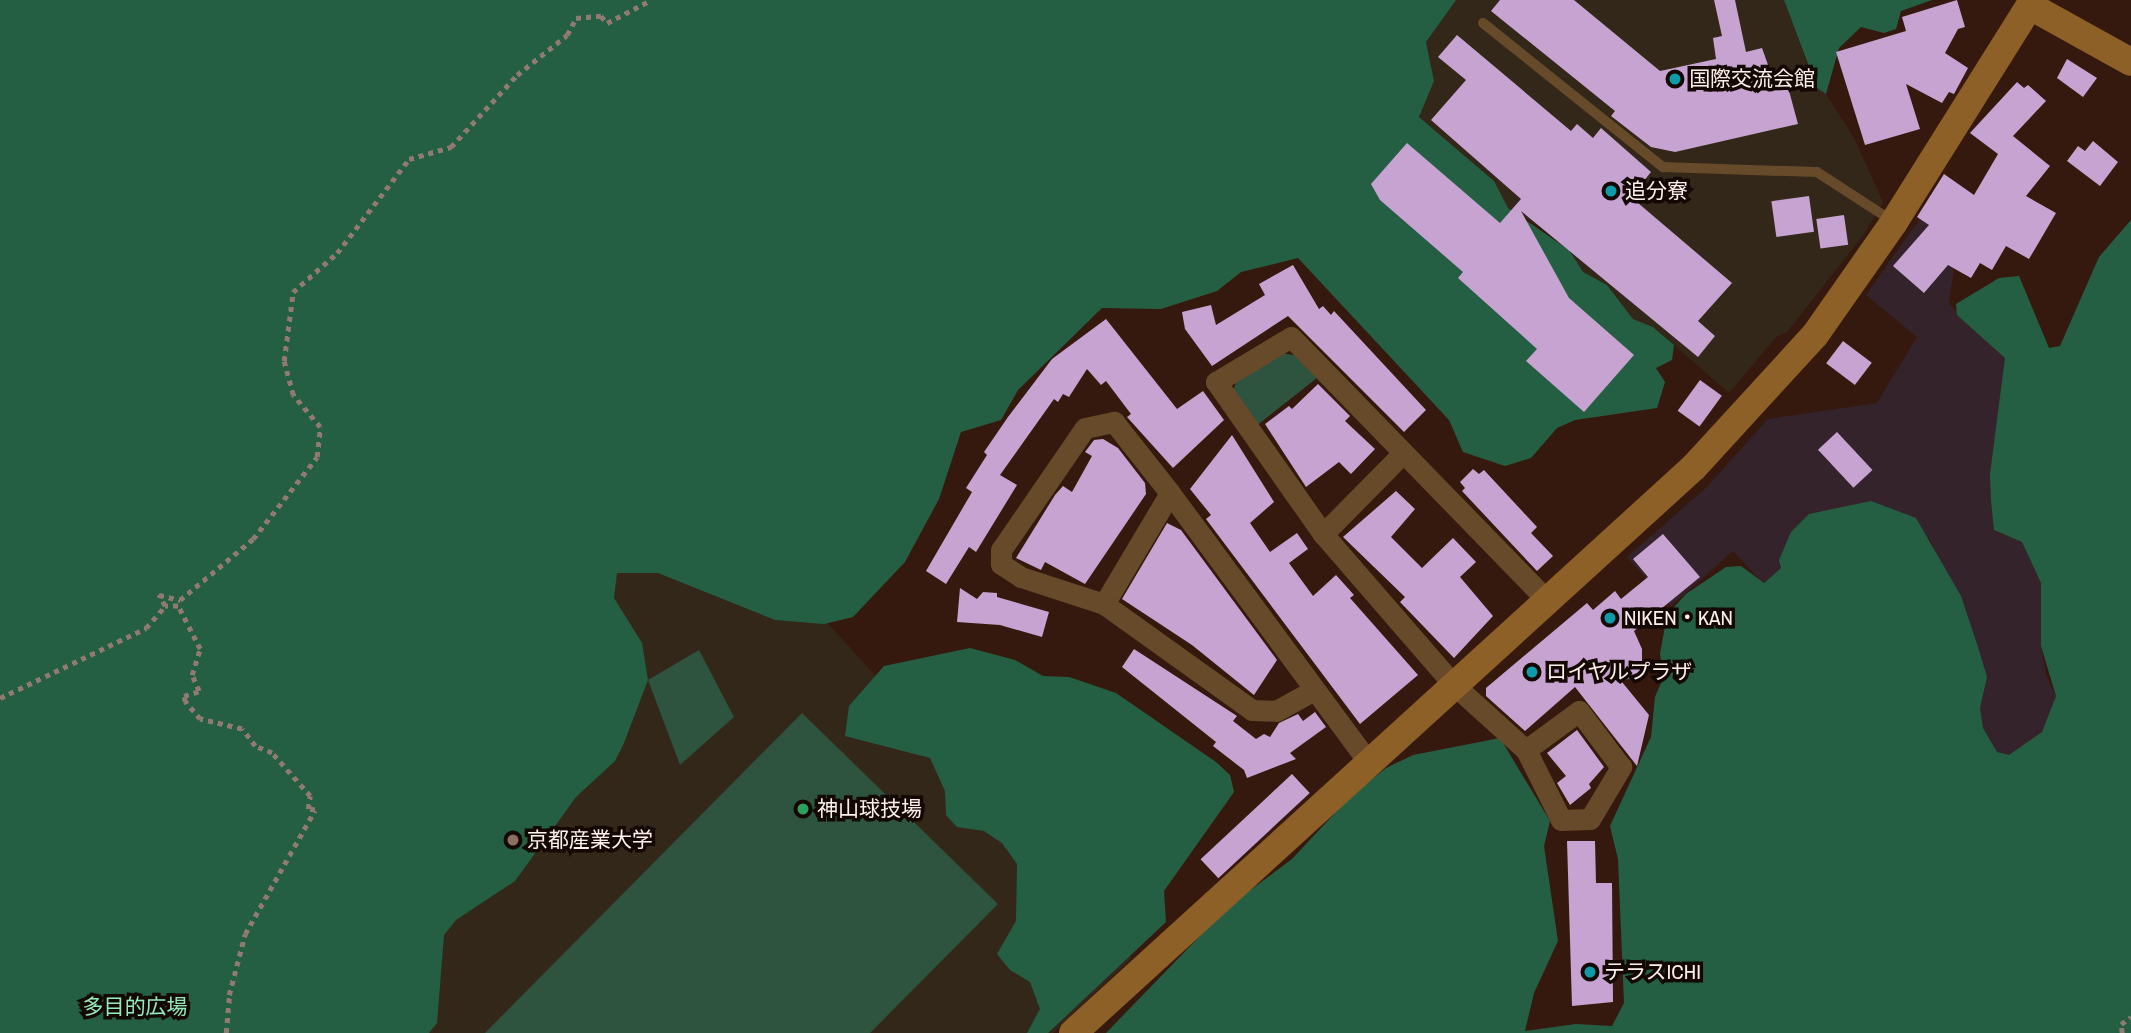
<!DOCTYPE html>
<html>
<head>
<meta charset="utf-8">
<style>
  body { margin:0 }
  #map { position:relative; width:2131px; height:1033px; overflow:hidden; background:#36190e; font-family:"Archivo Narrow","Noto Sans JP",sans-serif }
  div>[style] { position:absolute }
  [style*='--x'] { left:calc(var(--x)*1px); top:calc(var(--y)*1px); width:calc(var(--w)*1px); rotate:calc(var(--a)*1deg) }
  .industrial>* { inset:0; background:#35232b }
  .education>* { inset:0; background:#332719 }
  .green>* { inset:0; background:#2e533f }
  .forest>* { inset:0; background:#255f43 }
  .building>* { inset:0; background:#c7a3d1; transform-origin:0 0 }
  .path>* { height:4.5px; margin-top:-2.25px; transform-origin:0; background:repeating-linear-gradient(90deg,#907a72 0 5px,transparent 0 10px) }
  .lane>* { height:10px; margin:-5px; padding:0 5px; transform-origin:5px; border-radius:5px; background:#664a29 }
  .street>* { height:21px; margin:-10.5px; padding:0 10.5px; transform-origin:10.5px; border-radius:10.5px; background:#664a29 }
  .secondary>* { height:28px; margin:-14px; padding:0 14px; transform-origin:14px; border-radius:14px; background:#8d6027 }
  .dots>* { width:19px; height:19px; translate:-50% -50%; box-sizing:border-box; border:4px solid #140804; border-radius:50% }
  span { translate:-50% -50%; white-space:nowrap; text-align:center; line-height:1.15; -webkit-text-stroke:7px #140804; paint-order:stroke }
  .poi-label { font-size:21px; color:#fdf0ec }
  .left { translate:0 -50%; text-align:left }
  .park-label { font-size:21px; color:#93eabb }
</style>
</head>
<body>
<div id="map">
  <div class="industrial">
    <i style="clip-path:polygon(1921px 217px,1957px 245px,1949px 304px,2005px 358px,1994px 530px,2022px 542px,2041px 583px,2041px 646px,2046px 675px,2056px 696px,2042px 732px,2009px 756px,1997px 752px,1983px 728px,1980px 708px,1987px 677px,1930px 539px,1889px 509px,1871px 501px,1763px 583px,1733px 551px,1671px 606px,1627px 557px,1707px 487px,1768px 419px,1877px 403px,1917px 337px,1866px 295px)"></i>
  </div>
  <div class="education">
    <i style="clip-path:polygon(1456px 0,1784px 0,1816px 88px,1826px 94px,1854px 138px,1883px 202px,1864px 234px,1787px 332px,1776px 337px,1729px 393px,1654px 327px,1633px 319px,1607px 285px,1583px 272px,1569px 250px,1537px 225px,1508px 208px,1494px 181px,1419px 117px,1434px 81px,1426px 42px)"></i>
    <i style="clip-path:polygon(741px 528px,1132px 958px,1053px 1033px,0 1033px,0 723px)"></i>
  </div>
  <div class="green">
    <i style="clip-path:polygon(1281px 353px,1299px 356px,1317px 378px,1256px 426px,1233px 392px,1236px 382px)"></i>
    <i style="clip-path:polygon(699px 650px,734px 717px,680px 765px,648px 680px)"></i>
    <i style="clip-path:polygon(802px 713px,998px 904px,870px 1033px,485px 1033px)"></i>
  </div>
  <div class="forest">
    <i style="clip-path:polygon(0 0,1456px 0,1426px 42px,1434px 81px,1419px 117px,1494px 181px,1508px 208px,1569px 250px,1583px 272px,1607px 285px,1633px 319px,1653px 327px,1674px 345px,1672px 360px,1656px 368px,1665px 382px,1657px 408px,1575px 420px,1557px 428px,1531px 458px,1505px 466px,1463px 452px,1449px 420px,1298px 258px,1241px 272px,1217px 291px,1161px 309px,1102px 308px,1018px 390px,1001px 420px,961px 432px,939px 499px,905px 562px,853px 617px,824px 624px,775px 620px,658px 573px,617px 573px,614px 598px,642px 643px,648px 680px,624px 743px,615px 761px,576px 797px,515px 881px,456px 920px,444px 935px,437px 1023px,429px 1033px,0 1033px)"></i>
    <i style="clip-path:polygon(1784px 0,1932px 0,1901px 11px,1896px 29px,1884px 33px,1861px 27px,1839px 48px,1826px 94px,1817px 88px)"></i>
    <i style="clip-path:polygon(2131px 220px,2131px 1033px,1106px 1033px,1229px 906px,1292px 859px,1350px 797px,1386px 768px,1413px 755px,1500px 738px,1550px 821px,1544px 846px,1558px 941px,1534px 993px,1525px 1031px,1576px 1024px,1612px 1026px,1624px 1003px,1618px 859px,1610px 826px,1651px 737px,1655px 697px,1664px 676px,1660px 654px,1667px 615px,1686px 594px,1726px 567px,1741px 566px,1764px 583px,1781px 568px,1779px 560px,1791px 532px,1809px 514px,1871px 501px,1916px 518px,1961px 596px,1978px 647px,1987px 677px,1980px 708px,1983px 728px,1997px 752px,2009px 755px,2042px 732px,2056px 696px,2041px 646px,2041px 583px,2022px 542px,1994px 530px,1991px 501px,1990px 474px,2005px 358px,1957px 315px,1956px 304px,1999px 278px,2019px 276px,2049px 348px,2060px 346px,2099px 257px)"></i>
    <i style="clip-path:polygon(970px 648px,1015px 660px,1043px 676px,1069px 677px,1116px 693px,1216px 762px,1230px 775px,1234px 792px,1164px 891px,1166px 922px,1048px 1033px,1027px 1033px,1040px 1009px,1030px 982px,1010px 970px,997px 954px,1016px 921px,1017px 864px,1002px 843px,984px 831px,957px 827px,946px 815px,945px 791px,930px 758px,845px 736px,849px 706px,884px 666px)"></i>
  </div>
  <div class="building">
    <i style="clip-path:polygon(1500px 0,1574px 0,1660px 71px,1716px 59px,1713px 38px,1722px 36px,1714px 0,1735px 0,1746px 52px,1762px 48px,1777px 90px,1788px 87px,1798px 124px,1675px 152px,1651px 147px,1611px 116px,1615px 111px,1491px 11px)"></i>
    <i style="clip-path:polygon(1957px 0,1965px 27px,1958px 29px,1945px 53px,1968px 68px,1954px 94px,1949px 92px,1942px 103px,1906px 84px,1920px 129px,1865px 145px,1836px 52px,1906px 31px,1902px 17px)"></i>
    <i style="clip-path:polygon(1457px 35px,1571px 131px,1577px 124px,1593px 138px,1601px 128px,1651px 172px,1631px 197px,1732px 283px,1698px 321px,1715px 336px,1698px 357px,1521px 211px,1569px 298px,1634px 355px,1584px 412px,1526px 361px,1537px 349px,1458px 278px,1463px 272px,1380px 200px,1371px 184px,1407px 143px,1500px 223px,1521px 199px,1431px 120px,1466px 80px,1438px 57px)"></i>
    <i style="clip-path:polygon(2067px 59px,2097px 78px,2083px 97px,2057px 78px)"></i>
    <i style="clip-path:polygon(2017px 82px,2024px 88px,2028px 85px,2046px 101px,2013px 136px,2050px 166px,2026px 196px,2056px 213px,2029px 259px,2006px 246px,1992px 270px,1980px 263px,1971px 278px,1948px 265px,1924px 293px,1893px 266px,1929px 225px,1917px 217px,1944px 174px,1974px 195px,1998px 154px,1970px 133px)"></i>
    <i style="clip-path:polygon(2093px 141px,2118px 162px,2100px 186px,2067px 161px,2078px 146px,2085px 151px)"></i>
    <i style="left:1809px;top:196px;width:36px;height:38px;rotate:82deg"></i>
    <i style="left:1844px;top:215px;width:30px;height:28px;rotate:82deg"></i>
    <i style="clip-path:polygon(1293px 265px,1319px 309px,1323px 306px,1331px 315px,1334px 311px,1426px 410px,1404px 432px,1288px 316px,1212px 366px,1185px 329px,1182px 312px,1211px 305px,1216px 325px,1265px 295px,1259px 284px)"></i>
    <i style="clip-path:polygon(1106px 319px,1177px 409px,1203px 391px,1224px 420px,1173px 468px,1127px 417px,1131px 414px,1106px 381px,1101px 385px,1087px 369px,1069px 397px,1063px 394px,1058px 402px,1054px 399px,1000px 475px,1017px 485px,976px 552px,969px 547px,946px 584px,926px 571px,972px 492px,966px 488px,987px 455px,984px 452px,1008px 417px,1052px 359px)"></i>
    <i style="left:1843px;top:341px;width:36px;height:28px;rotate:37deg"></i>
    <i style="left:1700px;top:380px;width:27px;height:38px;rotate:36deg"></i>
    <i style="clip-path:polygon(1318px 384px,1350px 416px,1345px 421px,1375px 449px,1351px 474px,1339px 462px,1306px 487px,1265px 424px,1289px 406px,1292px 409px)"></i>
    <i style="left:1837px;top:432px;width:52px;height:26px;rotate:47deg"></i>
    <i style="clip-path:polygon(1232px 435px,1274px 502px,1250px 523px,1270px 552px,1297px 533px,1308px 549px,1289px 563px,1313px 596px,1336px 575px,1354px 595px,1350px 598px,1418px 675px,1360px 724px,1206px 519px,1211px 515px,1190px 489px)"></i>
    <i style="clip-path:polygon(1103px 439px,1118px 448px,1145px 483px,1146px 494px,1085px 584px,1045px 562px,1041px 570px,1016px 558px,1055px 495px,1063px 486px,1072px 492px,1092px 456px,1085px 452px,1094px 440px)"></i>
    <i style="clip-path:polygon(1473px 469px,1479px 474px,1484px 470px,1537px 527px,1531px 533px,1553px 556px,1537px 571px,1462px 491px,1465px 488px,1460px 482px)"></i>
    <i style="clip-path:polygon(1396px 491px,1415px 509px,1391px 537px,1422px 568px,1453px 538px,1476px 562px,1460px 577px,1493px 616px,1454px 658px,1400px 602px,1405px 597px,1343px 537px)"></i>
    <i style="clip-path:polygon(1167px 523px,1181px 530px,1277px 660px,1254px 695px,1192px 645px,1122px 599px)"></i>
    <i style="clip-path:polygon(1663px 534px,1700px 577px,1634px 631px,1642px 649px,1642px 672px,1622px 682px,1649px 715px,1637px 766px,1575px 687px,1525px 731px,1486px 696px,1486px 688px,1587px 603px,1593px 610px,1615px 591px,1621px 599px,1648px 577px,1633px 559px)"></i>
    <i style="clip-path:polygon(960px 588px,977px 599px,983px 592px,997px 593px,997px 597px,1049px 612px,1042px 637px,1000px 625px,957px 622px)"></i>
    <i style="clip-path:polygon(1134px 649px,1237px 716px,1233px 721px,1256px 739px,1264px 734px,1270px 737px,1279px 723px,1298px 714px,1303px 721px,1315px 712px,1326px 727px,1290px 753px,1296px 759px,1247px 778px,1244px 770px,1213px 746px,1216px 742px,1122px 667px)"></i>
    <i style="clip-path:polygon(1577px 730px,1604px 767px,1589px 784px,1591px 788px,1570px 805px,1557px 783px,1566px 776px,1547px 753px)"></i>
    <i style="left:1292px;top:774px;width:26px;height:125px;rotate:47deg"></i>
    <i style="clip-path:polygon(1567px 841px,1595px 841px,1596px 883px,1612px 883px,1613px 1002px,1572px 1006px)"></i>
  </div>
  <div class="path">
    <i style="--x:0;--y:698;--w:162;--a:-25.6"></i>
    <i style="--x:146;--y:628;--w:29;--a:-49"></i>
    <i style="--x:226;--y:1033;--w:38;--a:-85"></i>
    <i style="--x:229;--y:995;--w:63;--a:-75.3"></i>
    <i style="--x:245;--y:934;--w:142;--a:-60.6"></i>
    <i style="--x:315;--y:810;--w:7;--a:-172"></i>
    <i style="--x:308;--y:809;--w:13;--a:-81"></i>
    <i style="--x:310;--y:796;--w:57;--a:-131.5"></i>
    <i style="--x:272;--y:753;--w:18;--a:-158"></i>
    <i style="--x:255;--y:746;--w:21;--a:-127"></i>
    <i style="--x:242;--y:729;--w:43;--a:-166.6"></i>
    <i style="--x:200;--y:719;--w:23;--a:-131"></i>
    <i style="--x:185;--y:702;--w:6;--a:-99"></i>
    <i style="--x:184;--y:696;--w:16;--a:-18"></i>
    <i style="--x:199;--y:691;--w:17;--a:-114"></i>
    <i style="--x:192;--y:675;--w:27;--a:-73"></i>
    <i style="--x:200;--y:649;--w:48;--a:-117.1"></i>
    <i style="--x:178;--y:606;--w:13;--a:180"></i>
    <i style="--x:165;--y:606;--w:13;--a:-119"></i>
    <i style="--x:159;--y:595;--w:22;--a:13"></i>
    <i style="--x:180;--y:600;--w:95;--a:-39.9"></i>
    <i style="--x:253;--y:539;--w:104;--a:-52"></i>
    <i style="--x:317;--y:457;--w:30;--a:-84"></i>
    <i style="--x:320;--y:427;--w:42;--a:-130.2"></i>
    <i style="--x:293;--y:395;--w:35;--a:-105"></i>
    <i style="--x:284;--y:361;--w:70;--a:-82.6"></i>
    <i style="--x:293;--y:292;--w:59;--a:-41.6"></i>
    <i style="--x:337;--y:253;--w:118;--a:-52.5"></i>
    <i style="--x:409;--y:159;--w:44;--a:-15.9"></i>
    <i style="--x:451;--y:147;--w:98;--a:-47.5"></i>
    <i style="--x:517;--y:75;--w:64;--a:-38.7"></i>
    <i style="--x:567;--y:35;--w:19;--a:-62"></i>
    <i style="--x:576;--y:18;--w:25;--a:-5"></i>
    <i style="--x:601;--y:16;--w:9;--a:49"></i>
    <i style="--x:607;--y:23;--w:50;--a:-27.6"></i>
    <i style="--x:2122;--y:1033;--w:9;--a:-96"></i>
    <i style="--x:2121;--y:1024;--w:12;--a:-35"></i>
  </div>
  <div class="lane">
    <i style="--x:1483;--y:23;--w:231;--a:38.7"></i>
    <i style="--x:1663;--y:167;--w:154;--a:1.9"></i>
    <i style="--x:1817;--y:172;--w:92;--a:33"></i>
  </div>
  <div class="street">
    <i style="--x:1403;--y:453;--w:114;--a:134.6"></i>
    <i style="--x:1323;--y:534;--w:186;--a:-125.1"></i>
    <i style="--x:1216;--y:382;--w:87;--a:-31"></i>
    <i style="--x:1291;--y:337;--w:367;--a:45.8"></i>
    <i style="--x:1170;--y:493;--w:129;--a:120.7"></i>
    <i style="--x:1104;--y:604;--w:87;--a:-162"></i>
    <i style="--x:1021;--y:577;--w:24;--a:-147"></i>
    <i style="--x:1001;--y:564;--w:14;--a:-90"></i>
    <i style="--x:1001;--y:550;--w:148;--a:-55.5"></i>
    <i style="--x:1085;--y:428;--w:30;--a:-12"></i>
    <i style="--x:1114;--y:422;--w:90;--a:51.7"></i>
    <i style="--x:1170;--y:493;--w:334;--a:53.6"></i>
    <i style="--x:1323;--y:534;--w:200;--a:49.1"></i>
    <i style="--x:1454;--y:685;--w:97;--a:42.1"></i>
    <i style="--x:1526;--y:750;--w:78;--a:63.4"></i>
    <i style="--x:1561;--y:820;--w:29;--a:-2"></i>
    <i style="--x:1590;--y:819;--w:61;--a:-59.2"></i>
    <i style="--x:1621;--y:767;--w:70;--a:-126.9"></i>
    <i style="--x:1579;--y:711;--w:66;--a:143.7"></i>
    <i style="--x:1104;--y:604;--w:182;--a:35.6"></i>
    <i style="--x:1252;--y:710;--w:24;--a:2"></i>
    <i style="--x:1276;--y:711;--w:43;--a:-28.9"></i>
  </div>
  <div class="secondary">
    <i style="--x:2030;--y:6;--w:115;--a:29"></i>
    <i style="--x:1073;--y:1033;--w:840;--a:-42.35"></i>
    <i style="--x:1694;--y:467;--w:179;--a:-47.5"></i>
    <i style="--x:1815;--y:335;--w:138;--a:-55"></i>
    <i style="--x:1894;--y:222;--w:262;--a:-57.9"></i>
  </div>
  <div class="dots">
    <i style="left:1675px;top:79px;background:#0f9aa8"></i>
    <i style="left:1611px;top:191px;background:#0f9aa8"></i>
    <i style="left:1610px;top:618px;background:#0f9aa8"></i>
    <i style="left:1532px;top:672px;background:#0f9aa8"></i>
    <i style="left:803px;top:809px;background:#2e9e5b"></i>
    <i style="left:513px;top:840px;background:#8d6e63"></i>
    <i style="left:1590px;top:972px;background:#0f9aa8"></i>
  </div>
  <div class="poi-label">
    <span class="left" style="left:1689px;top:79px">国際交流会館</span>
    <span class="left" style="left:1625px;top:191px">追分寮</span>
    <span class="left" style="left:1624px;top:618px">NIKEN・KAN</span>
    <span class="left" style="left:1546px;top:672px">ロイヤルプラザ</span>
    <span class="left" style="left:817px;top:809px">神山球技場</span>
    <span class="left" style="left:527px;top:840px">京都産業大学</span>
    <span class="left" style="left:1604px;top:972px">テラスICHI</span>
  </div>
  <div class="park-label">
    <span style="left:135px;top:1007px">多目的広場</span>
  </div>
</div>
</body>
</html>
